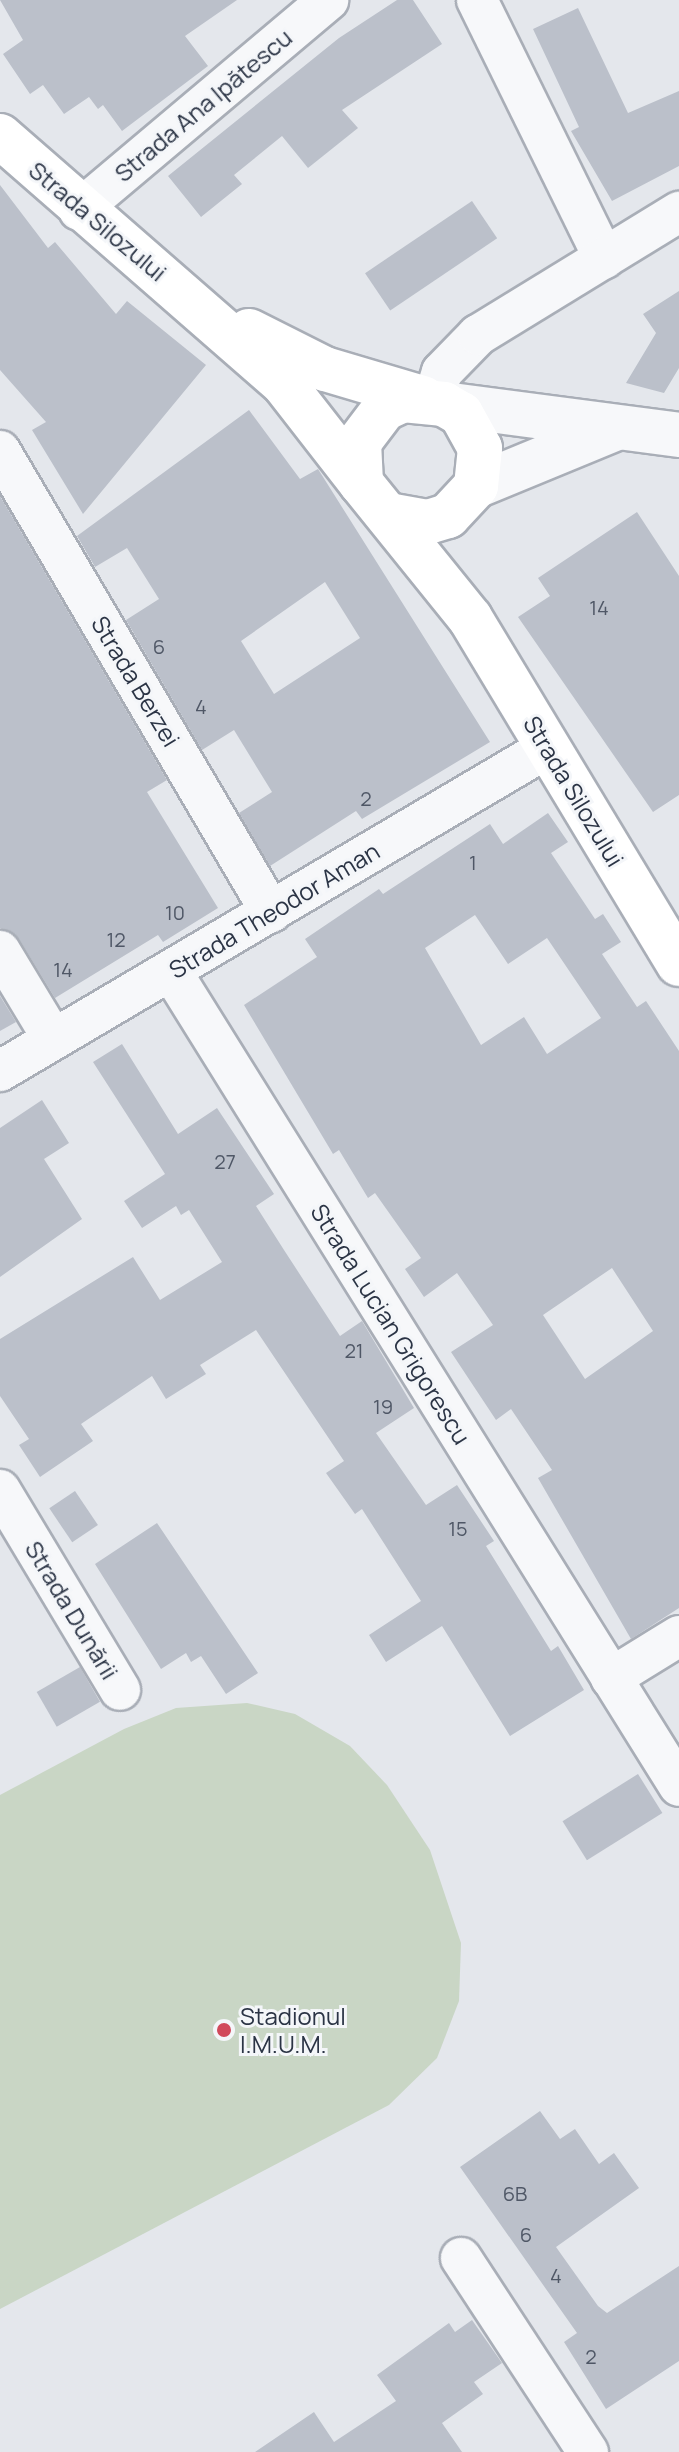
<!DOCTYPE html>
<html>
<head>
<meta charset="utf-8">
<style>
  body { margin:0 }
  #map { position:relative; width:679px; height:2452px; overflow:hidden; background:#e4e7ec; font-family:Manrope,sans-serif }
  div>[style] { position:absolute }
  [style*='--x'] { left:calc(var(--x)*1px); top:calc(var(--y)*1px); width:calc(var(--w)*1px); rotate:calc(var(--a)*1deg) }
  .green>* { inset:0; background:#c9d6c5 }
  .building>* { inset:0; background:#bbc0ca; transform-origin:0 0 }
  .roads { filter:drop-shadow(2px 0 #a9aeb7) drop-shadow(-2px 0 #a9aeb7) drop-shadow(0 2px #a9aeb7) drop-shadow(0 -2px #a9aeb7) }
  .minor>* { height:40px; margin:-20px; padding:0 20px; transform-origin:20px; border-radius:20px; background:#f7f8fa }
  .tertiary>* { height:44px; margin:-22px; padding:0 22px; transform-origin:22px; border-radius:22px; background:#f7f8fa }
  .secondary>* { height:44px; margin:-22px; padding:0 22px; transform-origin:22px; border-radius:22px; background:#fff }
  .dots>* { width:22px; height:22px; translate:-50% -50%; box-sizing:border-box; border:4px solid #f4f6f9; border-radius:50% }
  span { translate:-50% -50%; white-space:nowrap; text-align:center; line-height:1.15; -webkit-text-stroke:6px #f4f6f9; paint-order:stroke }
  .number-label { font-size:20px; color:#4f5766 }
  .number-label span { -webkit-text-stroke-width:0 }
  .street-label { font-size:24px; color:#2b3445 }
  .poi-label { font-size:24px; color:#2b3445 }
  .left { translate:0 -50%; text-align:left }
</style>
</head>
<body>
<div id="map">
  <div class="green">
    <i style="clip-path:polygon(247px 1703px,295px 1714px,350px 1746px,387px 1785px,430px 1850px,461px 1943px,459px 2001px,437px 2058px,389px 2105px,0 2309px,0 1795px,124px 1729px,176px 1708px)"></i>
  </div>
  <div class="building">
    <i style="clip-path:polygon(0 0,237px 0,185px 36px,208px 66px,122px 131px,103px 105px,98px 109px,89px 97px,64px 114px,43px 85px,30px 94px,3px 54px,23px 40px)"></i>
    <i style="clip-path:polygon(397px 0,413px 0,442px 44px,342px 110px,358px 128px,308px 168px,282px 136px,234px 175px,242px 184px,201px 217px,168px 176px,339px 38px)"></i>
    <i style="clip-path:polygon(578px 8px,628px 113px,679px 91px,679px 166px,612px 201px,571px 131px,579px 127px,533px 29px)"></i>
    <i style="clip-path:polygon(0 185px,48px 248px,55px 242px,116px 314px,127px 301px,206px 365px,83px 514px,32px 430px,46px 422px,0 370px)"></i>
    <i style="left:472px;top:201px;width:45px;height:129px;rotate:56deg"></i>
    <i style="clip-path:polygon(679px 291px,679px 368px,664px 393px,626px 383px,656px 333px,643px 314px)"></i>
    <i style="clip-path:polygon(evenodd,249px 410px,300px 479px,318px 469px,490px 742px,362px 819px,356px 811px,270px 866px,239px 813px,272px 792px,234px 730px,202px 750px,126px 620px,159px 599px,127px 548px,95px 567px,77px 536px,249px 410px,325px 582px,360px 638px,274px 694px,241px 641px,325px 582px)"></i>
    <i style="clip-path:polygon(0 496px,167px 780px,147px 792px,218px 908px,163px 942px,158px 935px,55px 998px,19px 939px,0 928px)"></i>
    <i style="clip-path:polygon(637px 512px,679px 576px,679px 795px,653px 812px,518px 617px,550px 596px,538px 578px)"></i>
    <i style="clip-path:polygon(evenodd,548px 813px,568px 842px,551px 853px,595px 919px,603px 914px,621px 942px,602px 954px,637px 1007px,646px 1001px,679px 1051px,679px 1608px,631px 1639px,538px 1478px,552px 1470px,511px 1409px,496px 1420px,451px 1352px,493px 1325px,457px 1273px,424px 1297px,405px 1269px,421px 1258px,375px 1193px,368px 1198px,339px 1150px,333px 1154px,244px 1005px,317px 957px,305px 939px,379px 889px,383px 894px,490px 824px,503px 844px,548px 813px,475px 915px,508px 964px,547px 938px,601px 1018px,547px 1054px,524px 1017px,481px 1045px,425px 948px,475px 915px,548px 813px,612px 1268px,653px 1331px,585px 1379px,543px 1315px,612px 1268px)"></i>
    <i style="clip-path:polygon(0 996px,16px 1022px,0 1031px)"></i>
    <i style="clip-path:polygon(122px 1044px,178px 1134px,217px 1108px,274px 1194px,256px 1206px,284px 1250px,340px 1336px,362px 1321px,414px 1408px,376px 1433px,426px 1505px,457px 1485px,494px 1541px,486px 1546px,551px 1651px,558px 1646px,584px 1690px,510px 1736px,442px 1626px,386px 1662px,369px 1635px,421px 1601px,362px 1509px,355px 1514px,326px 1473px,344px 1461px,256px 1330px,200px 1365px,206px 1374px,166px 1399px,152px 1376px,81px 1424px,93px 1441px,40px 1477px,19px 1445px,29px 1439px,0 1396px,0 1339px,133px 1257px,160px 1300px,222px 1262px,189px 1210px,181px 1215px,176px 1206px,142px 1228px,124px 1201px,165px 1174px,93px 1062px)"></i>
    <i style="clip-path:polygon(42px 1100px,69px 1143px,44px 1159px,82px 1219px,0 1277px,0 1128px)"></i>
    <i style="left:75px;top:1491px;width:41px;height:31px;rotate:56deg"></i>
    <i style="clip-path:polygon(157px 1523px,258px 1673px,226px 1694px,201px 1656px,191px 1662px,186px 1653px,161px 1669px,95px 1564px)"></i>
    <i style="left:80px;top:1667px;width:40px;height:50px;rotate:60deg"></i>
    <i style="left:638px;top:1774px;width:46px;height:89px;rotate:58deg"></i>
    <i style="clip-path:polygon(540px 2111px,560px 2139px,575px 2129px,599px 2164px,614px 2153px,639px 2188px,556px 2247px,598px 2306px,607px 2313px,679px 2266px,679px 2361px,606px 2409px,564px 2342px,577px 2333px,460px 2167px)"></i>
    <i style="clip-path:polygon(472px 2320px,502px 2363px,474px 2382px,483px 2394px,442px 2423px,462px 2452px,255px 2452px,314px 2412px,334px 2442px,396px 2401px,377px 2375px,449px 2323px,455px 2332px)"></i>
  </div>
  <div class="roads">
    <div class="minor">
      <i style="--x:477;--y:0;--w:288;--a:63.8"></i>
      <i style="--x:79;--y:210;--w:326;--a:-40.1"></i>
      <i style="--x:433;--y:401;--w:30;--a:-73"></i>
      <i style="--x:442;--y:372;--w:52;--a:-45.8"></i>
      <i style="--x:478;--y:335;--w:236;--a:-31.5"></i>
      <i style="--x:0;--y:451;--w:535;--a:59.55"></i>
      <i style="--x:0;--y:951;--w:103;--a:58.9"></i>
      <i style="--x:171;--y:971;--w:960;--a:58.06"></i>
      <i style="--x:0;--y:1071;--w:635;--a:-30.56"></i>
      <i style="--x:0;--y:1490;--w:233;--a:59"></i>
      <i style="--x:611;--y:1678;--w:80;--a:-31.7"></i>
      <i style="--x:461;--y:2258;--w:232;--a:56.8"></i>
    </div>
    <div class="tertiary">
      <i style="--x:444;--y:404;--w:237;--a:7.5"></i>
      <i style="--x:476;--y:486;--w:149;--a:-22.4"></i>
    </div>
    <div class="secondary">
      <i style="--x:0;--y:136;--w:377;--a:41.1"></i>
      <i style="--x:284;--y:384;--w:125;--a:52.1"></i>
      <i style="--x:249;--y:331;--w:85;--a:26.6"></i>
      <i style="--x:325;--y:369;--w:102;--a:16.5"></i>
      <i style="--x:388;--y:515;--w:41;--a:9.9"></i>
      <i style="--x:428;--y:522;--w:21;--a:-17"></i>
      <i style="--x:448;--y:516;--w:41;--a:-47"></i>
      <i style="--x:476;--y:486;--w:38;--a:-84"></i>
      <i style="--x:480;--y:448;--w:39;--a:-119"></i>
      <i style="--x:461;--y:414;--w:20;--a:-150"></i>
      <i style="--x:444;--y:404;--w:41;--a:-174.4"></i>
      <i style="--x:403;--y:400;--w:21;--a:155"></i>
      <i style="--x:384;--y:409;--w:41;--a:127.1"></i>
      <i style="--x:359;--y:442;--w:41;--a:87.2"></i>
      <i style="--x:361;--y:483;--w:174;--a:51.1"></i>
      <i style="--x:470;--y:618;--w:404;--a:58.9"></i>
    </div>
  </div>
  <div class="dots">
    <i style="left:224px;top:2030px;background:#d1495b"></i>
  </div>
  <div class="number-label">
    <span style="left:599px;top:607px">14</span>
    <span style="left:159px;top:646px">6</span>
    <span style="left:201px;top:706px">4</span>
    <span style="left:366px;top:798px">2</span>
    <span style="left:473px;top:862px">1</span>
    <span style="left:175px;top:912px">10</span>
    <span style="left:116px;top:939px">12</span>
    <span style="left:63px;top:969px">14</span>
    <span style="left:225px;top:1161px">27</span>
    <span style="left:354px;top:1350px">21</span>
    <span style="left:383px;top:1406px">19</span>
    <span style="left:458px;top:1528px">15</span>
    <span style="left:515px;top:2193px">6B</span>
    <span style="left:526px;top:2234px">6</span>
    <span style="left:556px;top:2275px">4</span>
    <span style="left:591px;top:2356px">2</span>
  </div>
  <div class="street-label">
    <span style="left:203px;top:105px;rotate:-40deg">Strada Ana Ipătescu</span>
    <span style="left:98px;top:221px;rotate:40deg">Strada Silozului</span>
    <span style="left:136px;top:681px;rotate:59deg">Strada Berzei</span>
    <span style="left:574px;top:791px;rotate:59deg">Strada Silozului</span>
    <span style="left:274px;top:910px;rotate:-31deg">Strada Theodor Aman</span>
    <span style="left:391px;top:1324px;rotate:58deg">Strada Lucian Grigorescu</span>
    <span style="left:72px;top:1610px;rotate:59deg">Strada Dunării</span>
  </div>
  <div class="poi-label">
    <span class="left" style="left:240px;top:2030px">Stadionul<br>I.M.U.M.</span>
  </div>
</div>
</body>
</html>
